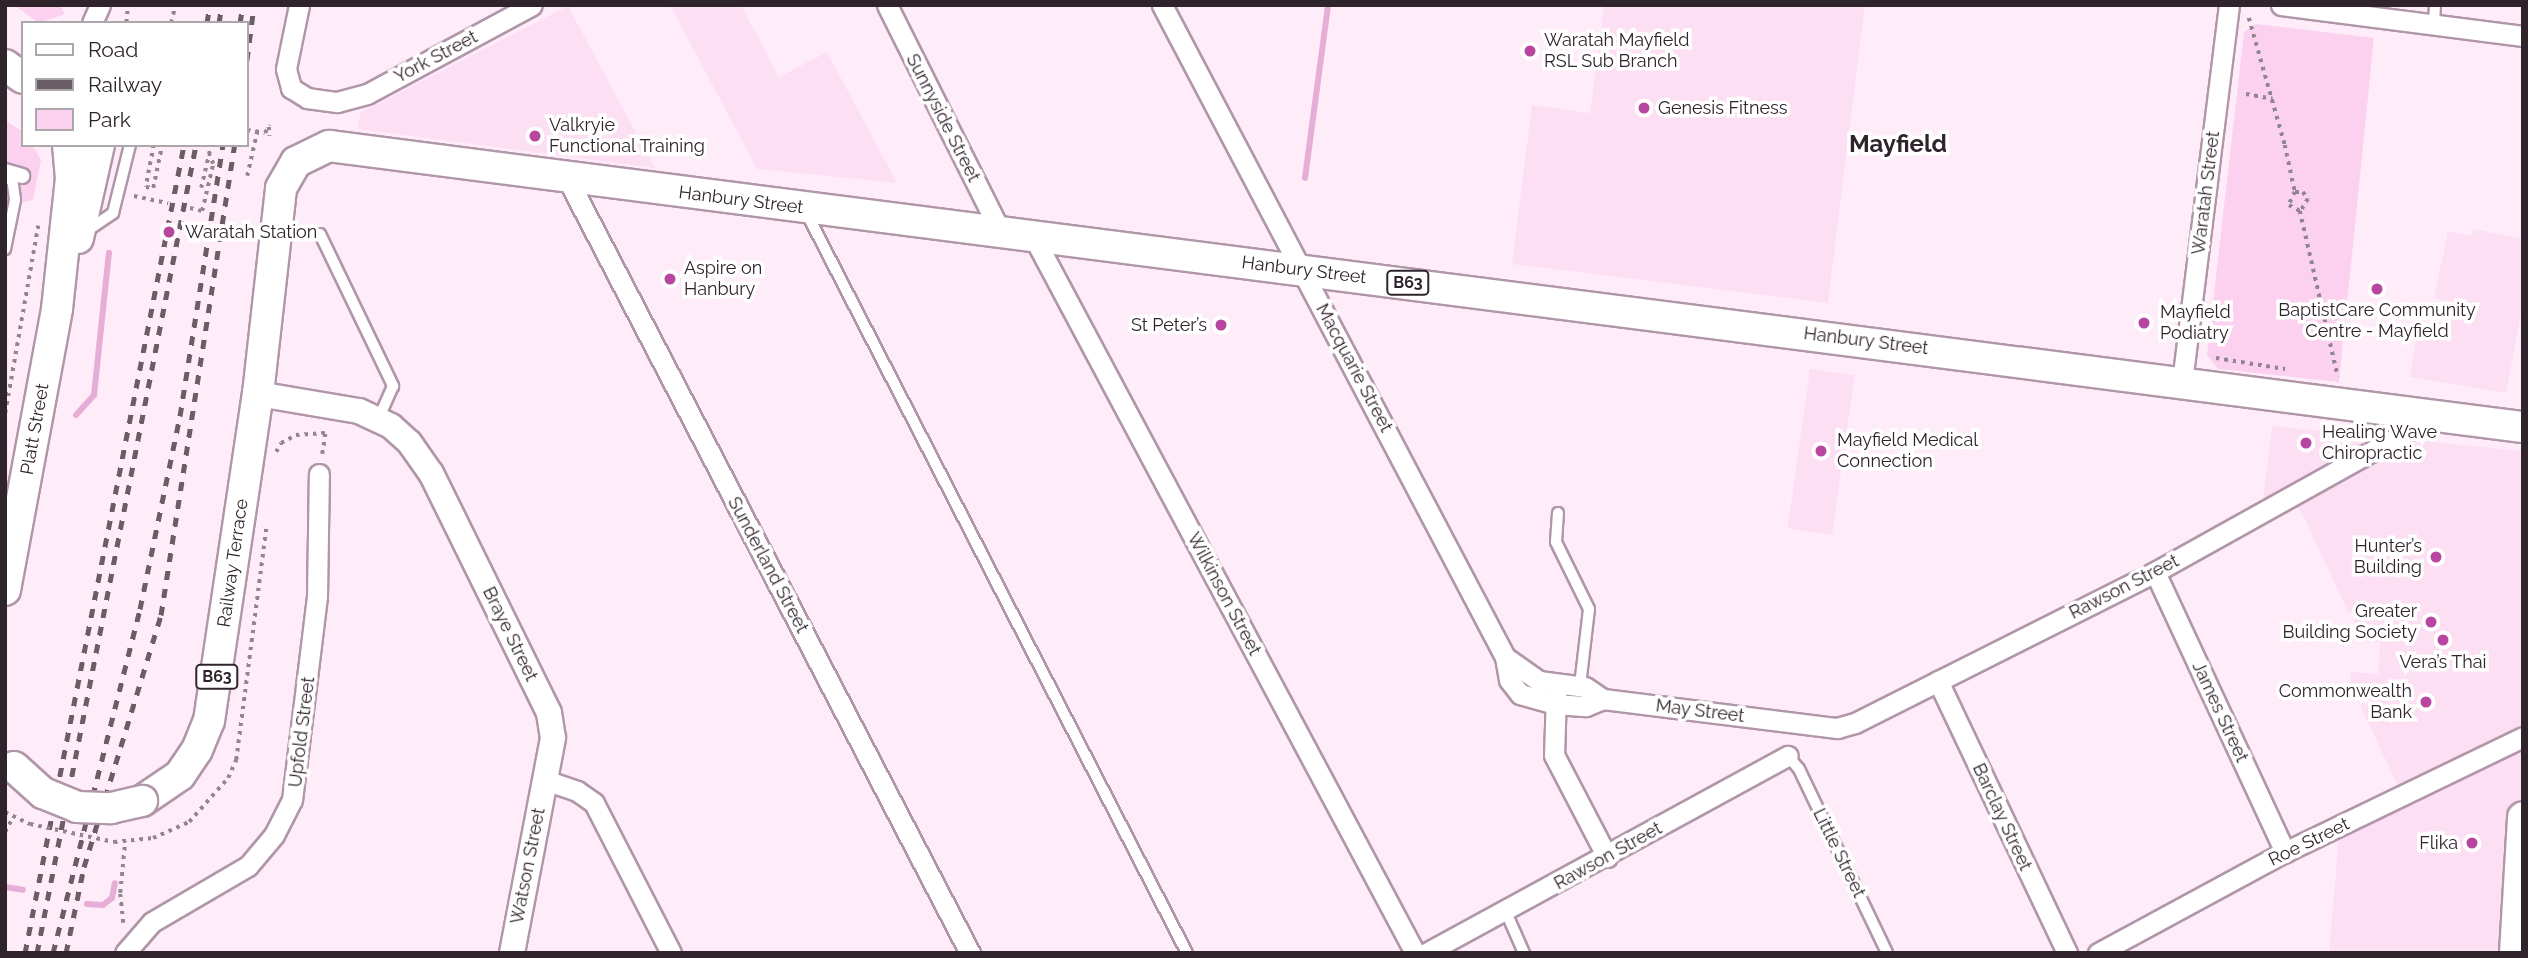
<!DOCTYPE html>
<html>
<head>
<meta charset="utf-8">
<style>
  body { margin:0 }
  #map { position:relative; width:2528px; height:958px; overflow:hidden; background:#feedf9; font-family:Raleway,sans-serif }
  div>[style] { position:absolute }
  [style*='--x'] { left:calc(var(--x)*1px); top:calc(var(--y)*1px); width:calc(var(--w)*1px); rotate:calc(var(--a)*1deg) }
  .built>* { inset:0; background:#fcdff3; transform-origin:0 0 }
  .green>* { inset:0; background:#fbd1ef }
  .stream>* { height:6px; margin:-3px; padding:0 3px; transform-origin:3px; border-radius:3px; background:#e6add6 }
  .path>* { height:3.5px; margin-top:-1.75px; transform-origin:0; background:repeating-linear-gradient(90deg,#92858f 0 3.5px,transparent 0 8.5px) }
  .roads { filter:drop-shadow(2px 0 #b196a9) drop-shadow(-2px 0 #b196a9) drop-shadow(0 2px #b196a9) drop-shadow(0 -2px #b196a9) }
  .service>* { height:10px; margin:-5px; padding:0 5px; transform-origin:5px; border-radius:5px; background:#fff }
  .pedestrian>* { height:14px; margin:-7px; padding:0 7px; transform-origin:7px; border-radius:7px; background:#fff }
  .minor>* { height:19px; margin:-9.5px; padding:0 9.5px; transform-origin:9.5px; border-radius:9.5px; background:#fff }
  .tertiary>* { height:24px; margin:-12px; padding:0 12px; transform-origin:12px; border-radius:12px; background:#fff }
  .primary>* { height:30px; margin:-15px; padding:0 15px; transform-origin:15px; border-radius:15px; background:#fff }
  .rail>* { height:5px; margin-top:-2.5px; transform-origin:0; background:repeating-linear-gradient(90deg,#6a5d66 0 9px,transparent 0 18px) }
  .path-bridge>* { height:3.5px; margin-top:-1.75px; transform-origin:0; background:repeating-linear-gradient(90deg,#92858f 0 3.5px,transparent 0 8.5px) }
  .bridges { filter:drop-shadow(2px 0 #b196a9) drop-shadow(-2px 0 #b196a9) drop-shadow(0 2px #b196a9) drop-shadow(0 -2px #b196a9) }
  .primary-bridge>* { height:30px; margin:-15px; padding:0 15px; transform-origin:15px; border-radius:15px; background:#fff }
  .dots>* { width:19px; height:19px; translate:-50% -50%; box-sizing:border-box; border:4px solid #fff; border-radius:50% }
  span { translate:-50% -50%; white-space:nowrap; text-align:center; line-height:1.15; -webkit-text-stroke:7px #fff; paint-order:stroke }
  .shield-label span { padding:2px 5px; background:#fff; border:2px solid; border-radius:5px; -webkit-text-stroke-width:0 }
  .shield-label { font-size:16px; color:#2f242c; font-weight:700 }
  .poi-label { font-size:18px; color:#2f242c }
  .left { translate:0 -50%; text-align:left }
  .right { translate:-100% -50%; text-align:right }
  .street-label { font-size:18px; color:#2f242c }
  .district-label { font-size:24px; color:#2f242c; font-weight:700 }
  .frame { position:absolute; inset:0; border:7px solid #2f242c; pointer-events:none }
  .legend { position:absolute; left:21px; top:21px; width:228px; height:126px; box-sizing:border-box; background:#fff; border:2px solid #aca7ab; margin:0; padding:9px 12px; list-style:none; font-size:21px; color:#2f242c }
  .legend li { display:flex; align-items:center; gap:14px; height:35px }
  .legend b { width:35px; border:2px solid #aca7ab }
</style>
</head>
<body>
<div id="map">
  <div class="built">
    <i style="clip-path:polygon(670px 5px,741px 5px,779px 77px,827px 52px,897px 183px,757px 169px)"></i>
    <i style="clip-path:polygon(1604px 5px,1865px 5px,1828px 303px,1512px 264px,1532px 105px,1590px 113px)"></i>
    <i style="clip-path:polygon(568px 6px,655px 168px,358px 129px,360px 113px)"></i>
    <i style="clip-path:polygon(2473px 229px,2523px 239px,2523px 304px,2506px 393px,2410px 377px,2417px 330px,2431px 332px,2433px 321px,2448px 324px,2452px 302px,2434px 298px,2448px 231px,2472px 236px)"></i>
    <i style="left:1810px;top:369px;width:45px;height:161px;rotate:8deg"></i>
    <i style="clip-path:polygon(2272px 426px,2523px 451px,2523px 953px,2329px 953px,2339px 836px,2403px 797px,2350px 684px,2351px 672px,2378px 674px,2380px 642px,2353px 640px,2356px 610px,2348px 612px,2300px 509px,2263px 500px)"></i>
  </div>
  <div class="green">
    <i style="clip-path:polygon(14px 5px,60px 5px,65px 14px,39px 23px)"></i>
    <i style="clip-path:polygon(2256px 24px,2374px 38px,2339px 382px,2218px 369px,2207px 355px,2244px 32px)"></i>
    <i style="clip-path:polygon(5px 120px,23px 132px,23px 145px,32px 145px,41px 160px,33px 200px,5px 206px)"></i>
  </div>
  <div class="stream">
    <i style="--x:1305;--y:178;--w:175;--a:-82.4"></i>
    <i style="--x:76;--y:415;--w:27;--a:-48"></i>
    <i style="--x:94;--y:395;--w:143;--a:-84"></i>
    <i style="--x:5;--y:887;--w:18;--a:9"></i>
    <i style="--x:87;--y:904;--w:16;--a:4"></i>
    <i style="--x:103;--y:905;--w:11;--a:-38"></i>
    <i style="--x:112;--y:898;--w:15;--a:-79"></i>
  </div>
  <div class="path">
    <i style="--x:2249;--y:18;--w:132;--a:74.2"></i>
    <i style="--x:2285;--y:145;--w:48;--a:78"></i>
    <i style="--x:2295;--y:192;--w:14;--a:115"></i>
    <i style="--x:2289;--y:205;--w:13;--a:29"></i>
    <i style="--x:2300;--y:211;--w:170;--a:77.1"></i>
    <i style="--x:126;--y:23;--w:18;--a:-84"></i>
    <i style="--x:171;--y:23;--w:18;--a:-77"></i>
    <i style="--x:2246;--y:94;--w:27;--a:10"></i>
    <i style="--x:269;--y:127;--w:9;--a:84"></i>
    <i style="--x:247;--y:130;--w:18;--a:9"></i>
    <i style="--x:265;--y:133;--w:9;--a:-63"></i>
    <i style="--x:154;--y:145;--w:43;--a:100.8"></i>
    <i style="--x:146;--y:187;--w:7;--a:8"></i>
    <i style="--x:153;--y:188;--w:44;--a:-78.2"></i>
    <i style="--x:247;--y:176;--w:45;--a:-77.2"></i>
    <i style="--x:201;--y:188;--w:44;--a:-76.9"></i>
    <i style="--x:2295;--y:192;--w:8;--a:0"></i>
    <i style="--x:2303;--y:192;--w:9;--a:54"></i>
    <i style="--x:2308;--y:199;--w:14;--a:120"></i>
    <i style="--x:134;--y:196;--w:35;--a:12"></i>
    <i style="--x:190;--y:208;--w:12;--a:14"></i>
    <i style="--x:202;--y:211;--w:48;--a:-76.8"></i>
    <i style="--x:213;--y:164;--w:10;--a:-114"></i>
    <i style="--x:2216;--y:358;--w:70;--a:9.1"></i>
    <i style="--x:5;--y:413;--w:190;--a:-80"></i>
    <i style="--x:276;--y:452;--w:10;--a:-61"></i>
    <i style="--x:281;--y:443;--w:17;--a:-28"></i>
    <i style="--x:296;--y:435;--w:29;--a:-4"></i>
    <i style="--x:322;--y:454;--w:20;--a:-81"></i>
    <i style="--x:5;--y:812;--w:28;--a:26"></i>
    <i style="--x:5;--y:832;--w:17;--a:-62"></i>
    <i style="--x:114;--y:842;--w:39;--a:-6"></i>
    <i style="--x:153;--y:838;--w:39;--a:-24"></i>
    <i style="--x:189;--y:822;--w:59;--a:-48.4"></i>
    <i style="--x:228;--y:778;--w:20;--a:-66"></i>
    <i style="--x:236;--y:760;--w:233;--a:-82.6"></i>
    <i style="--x:123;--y:923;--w:30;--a:-96"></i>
    <i style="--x:120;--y:893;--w:52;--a:-84.5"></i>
  </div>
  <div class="roads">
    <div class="service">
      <i style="--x:2434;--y:24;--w:19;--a:-87"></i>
      <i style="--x:5;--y:179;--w:7;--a:-8"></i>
      <i style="--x:12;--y:178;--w:22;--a:82"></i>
      <i style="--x:15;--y:200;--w:50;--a:101.5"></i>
      <i style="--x:806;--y:212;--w:833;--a:62.79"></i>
      <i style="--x:85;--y:232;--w:34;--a:-34"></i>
      <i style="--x:113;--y:213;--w:70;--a:-76"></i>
      <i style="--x:320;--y:234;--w:169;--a:64.3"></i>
      <i style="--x:393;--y:386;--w:35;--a:114"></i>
      <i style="--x:1558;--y:513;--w:29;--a:94"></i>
      <i style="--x:1556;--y:542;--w:75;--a:63.8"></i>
      <i style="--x:1589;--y:609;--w:78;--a:96.7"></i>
      <i style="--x:1788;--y:756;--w:17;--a:50"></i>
      <i style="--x:1799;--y:769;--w:204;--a:64.4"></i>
      <i style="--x:1506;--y:912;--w:45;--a:66.3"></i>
    </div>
    <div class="pedestrian">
      <i style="--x:5;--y:171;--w:18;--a:16"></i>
    </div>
    <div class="minor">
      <i style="--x:299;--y:5;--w:65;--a:101.5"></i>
      <i style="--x:286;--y:69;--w:20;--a:75"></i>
      <i style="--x:291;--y:88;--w:19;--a:32"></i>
      <i style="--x:307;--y:98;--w:30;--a:8"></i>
      <i style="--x:337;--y:102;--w:31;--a:-15"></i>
      <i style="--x:367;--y:94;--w:187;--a:-28.3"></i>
      <i style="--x:887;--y:5;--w:253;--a:63.4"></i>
      <i style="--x:1162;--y:5;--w:737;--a:62.25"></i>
      <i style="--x:1505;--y:657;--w:23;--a:80"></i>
      <i style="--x:1509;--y:680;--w:18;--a:52"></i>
      <i style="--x:1520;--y:694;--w:36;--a:16"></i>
      <i style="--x:1555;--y:704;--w:31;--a:4"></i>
      <i style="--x:1586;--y:706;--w:18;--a:-22"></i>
      <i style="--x:2281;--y:5;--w:244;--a:7.3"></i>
      <i style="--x:92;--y:23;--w:20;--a:-66"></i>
      <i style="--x:567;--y:178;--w:874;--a:62.53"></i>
      <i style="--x:1033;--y:236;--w:812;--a:61.95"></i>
      <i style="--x:2182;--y:382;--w:380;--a:-82.9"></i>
      <i style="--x:2155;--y:572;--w:309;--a:65.1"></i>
      <i style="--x:1505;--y:657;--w:42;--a:35.2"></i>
      <i style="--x:1539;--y:681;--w:46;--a:7.4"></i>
      <i style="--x:1585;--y:687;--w:22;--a:34"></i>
      <i style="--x:1603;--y:699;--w:236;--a:7.1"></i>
      <i style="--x:1837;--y:728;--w:19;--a:-16"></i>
      <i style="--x:1855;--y:723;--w:336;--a:-26.7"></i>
      <i style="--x:2155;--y:572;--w:321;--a:-29.1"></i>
      <i style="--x:1938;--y:681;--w:301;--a:64.6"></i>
      <i style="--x:1556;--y:693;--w:62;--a:91.8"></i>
      <i style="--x:1554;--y:755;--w:115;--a:62.5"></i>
      <i style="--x:545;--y:780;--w:34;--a:19"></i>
      <i style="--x:577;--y:791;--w:21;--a:35"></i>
      <i style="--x:594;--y:803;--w:169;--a:62.8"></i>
      <i style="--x:125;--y:953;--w:41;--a:-48.9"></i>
      <i style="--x:152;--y:922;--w:111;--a:-30.3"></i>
      <i style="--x:248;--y:866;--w:40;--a:-50"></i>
      <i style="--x:274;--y:835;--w:39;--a:-63"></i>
      <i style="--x:292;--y:800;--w:206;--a:-83"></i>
      <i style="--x:317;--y:596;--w:122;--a:-89.1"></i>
      <i style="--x:1426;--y:953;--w:412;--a:-28.6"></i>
      <i style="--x:2098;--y:953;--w:213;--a:-28.4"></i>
      <i style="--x:2285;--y:852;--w:264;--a:-25.8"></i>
    </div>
    <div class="tertiary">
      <i style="--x:258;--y:394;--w:102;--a:9.6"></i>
      <i style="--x:359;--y:411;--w:35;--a:25"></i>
      <i style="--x:391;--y:426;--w:24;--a:42"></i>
      <i style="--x:409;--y:442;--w:38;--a:55"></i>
      <i style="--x:431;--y:473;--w:267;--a:63.8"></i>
      <i style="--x:549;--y:713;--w:25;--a:81"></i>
      <i style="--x:553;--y:738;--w:219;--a:100.8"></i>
    </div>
    <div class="primary">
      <i style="--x:5;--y:65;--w:22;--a:36"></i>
      <i style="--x:78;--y:238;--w:95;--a:-77.3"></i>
      <i style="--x:5;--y:590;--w:286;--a:-79.5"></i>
      <i style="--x:57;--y:309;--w:131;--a:-83.9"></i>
      <i style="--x:71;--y:179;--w:34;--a:-95"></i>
      <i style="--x:142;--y:801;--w:46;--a:-34.4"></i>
      <i style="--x:180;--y:775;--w:30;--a:-56"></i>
      <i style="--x:197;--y:750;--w:31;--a:-68"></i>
      <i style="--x:209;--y:721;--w:331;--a:-81.5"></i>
      <i style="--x:258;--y:394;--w:207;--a:-83.6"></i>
      <i style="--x:281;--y:188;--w:30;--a:-60"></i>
      <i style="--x:296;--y:162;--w:37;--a:-26"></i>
      <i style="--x:329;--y:146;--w:2212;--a:7.3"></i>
      <i style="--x:2515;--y:953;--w:136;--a:-86.6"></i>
    </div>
  </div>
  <div class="rail">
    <i style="--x:207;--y:23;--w:18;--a:-81"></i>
    <i style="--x:219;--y:23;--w:18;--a:-81"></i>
    <i style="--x:240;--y:23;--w:18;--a:-81"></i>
    <i style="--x:247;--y:60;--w:55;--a:-82.7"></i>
    <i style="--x:25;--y:953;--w:823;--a:-78.87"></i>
    <i style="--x:37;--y:953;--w:823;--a:-78.87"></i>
    <i style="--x:53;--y:953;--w:355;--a:-75.8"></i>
    <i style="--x:140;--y:609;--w:197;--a:-78.3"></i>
    <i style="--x:180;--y:416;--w:274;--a:-81"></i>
    <i style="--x:66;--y:953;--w:88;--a:-78.2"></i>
    <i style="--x:84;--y:867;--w:264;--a:-73"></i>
    <i style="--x:161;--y:615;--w:476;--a:-81.1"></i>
  </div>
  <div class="path-bridge">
    <i style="--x:30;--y:824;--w:86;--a:12.1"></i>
  </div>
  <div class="bridges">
    <div class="primary-bridge">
      <i style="--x:14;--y:767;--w:39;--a:42"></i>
      <i style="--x:43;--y:793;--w:37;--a:22"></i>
      <i style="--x:77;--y:807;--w:34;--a:2"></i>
      <i style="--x:111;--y:808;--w:32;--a:-13"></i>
    </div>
  </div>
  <div class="dots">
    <i style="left:1530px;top:51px;background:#b846a0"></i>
    <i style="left:1644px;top:108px;background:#b846a0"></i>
    <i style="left:535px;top:136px;background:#b846a0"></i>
    <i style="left:169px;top:232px;background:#b846a0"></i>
    <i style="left:670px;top:279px;background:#b846a0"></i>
    <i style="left:2377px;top:289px;background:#b846a0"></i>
    <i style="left:2144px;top:323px;background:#b846a0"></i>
    <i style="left:1221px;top:325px;background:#b846a0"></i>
    <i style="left:2306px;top:443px;background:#b846a0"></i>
    <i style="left:1821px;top:451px;background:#b846a0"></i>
    <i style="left:2436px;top:557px;background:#b846a0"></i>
    <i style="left:2431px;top:622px;background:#b846a0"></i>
    <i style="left:2443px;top:640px;background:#b846a0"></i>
    <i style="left:2426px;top:702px;background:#b846a0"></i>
    <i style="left:2472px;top:843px;background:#b846a0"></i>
  </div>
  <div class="shield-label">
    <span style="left:1408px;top:283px">B63</span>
    <span style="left:217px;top:677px">B63</span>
  </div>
  <div class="poi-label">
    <span class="left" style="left:1544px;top:51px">Waratah Mayfield<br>RSL Sub Branch</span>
    <span class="left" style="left:1658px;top:108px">Genesis Fitness</span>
    <span class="left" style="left:549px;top:136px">Valkryie<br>Functional Training</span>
    <span class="left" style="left:185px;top:232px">Waratah Station</span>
    <span class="left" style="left:684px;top:279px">Aspire on<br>Hanbury</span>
    <span style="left:2377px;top:321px">BaptistCare Community<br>Centre - Mayfield</span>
    <span class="left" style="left:2160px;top:323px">Mayfield<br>Podiatry</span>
    <span class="right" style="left:1207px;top:325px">St Peter’s</span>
    <span class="left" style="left:2322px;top:443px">Healing Wave<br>Chiropractic</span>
    <span class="left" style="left:1837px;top:451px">Mayfield Medical<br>Connection</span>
    <span class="right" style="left:2422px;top:557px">Hunter’s<br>Building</span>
    <span class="right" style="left:2417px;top:622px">Greater<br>Building Society</span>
    <span style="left:2443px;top:662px">Vera’s Thai</span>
    <span class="right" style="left:2412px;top:702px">Commonwealth<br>Bank</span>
    <span class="right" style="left:2458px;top:843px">Flika</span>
  </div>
  <div class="street-label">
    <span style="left:436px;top:57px;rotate:-28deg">York Street</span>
    <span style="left:943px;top:118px;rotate:63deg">Sunnyside Street</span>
    <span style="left:2206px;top:193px;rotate:-83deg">Waratah Street</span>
    <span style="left:741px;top:200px;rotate:7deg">Hanbury Street</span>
    <span style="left:1304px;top:270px;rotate:7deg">Hanbury Street</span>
    <span style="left:1866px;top:341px;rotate:7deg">Hanbury Street</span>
    <span style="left:1354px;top:368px;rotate:62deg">Macquarie Street</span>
    <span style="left:35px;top:429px;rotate:-80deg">Platt Street</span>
    <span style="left:233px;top:563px;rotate:-82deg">Railway Terrace</span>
    <span style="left:768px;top:565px;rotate:62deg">Sunderland Street</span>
    <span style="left:2124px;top:587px;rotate:-27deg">Rawson Street</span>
    <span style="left:1224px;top:594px;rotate:62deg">Wilkinson Street</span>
    <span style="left:510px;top:634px;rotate:64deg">Braye Street</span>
    <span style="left:1700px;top:711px;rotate:7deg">May Street</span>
    <span style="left:2220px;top:712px;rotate:65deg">James Street</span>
    <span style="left:302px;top:732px;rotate:-83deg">Upfold Street</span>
    <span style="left:2002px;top:817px;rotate:65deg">Barclay Street</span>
    <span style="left:2309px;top:842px;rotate:-26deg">Roe Street</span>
    <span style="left:1839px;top:853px;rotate:64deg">Little Street</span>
    <span style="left:1608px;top:856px;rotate:-29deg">Rawson Street</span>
    <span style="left:528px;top:866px;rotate:-79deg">Watson Street</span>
  </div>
  <div class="district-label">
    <span style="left:1898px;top:144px">Mayfield</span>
  </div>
  <div class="frame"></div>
  <ul class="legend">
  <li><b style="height:9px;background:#fff"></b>Road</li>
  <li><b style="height:9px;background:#6a5d66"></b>Railway</li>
  <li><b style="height:19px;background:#fbd1ef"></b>Park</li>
  </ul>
</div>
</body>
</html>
